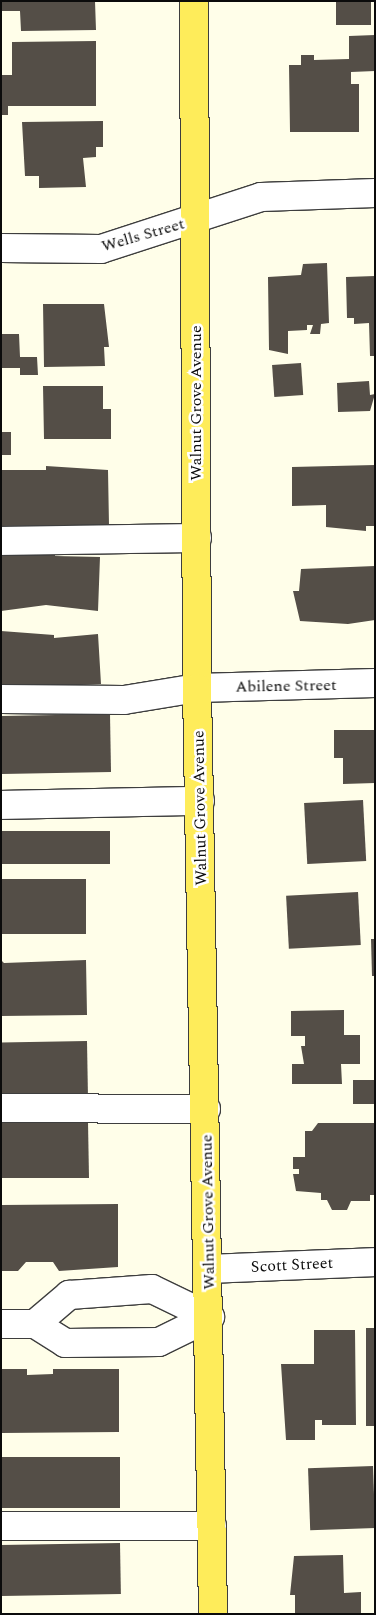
<!DOCTYPE html>
<html>
<head>
<meta charset="utf-8">
<style>
  body { margin:0 }
  #map { position:relative; width:376px; height:1615px; overflow:hidden; background:#fffee9; font-family:Spectral,serif }
  div>[style] { position:absolute }
  [style*='--x'] { left:calc(var(--x)*1px); top:calc(var(--y)*1px); width:calc(var(--w)*1px); rotate:calc(var(--a)*1deg) }
  .building>* { inset:0; background:#544e47; transform-origin:0 0 }
  .roads { filter:drop-shadow(1px 0 #3e3e3e) drop-shadow(-1px 0 #3e3e3e) drop-shadow(0 1px #3e3e3e) drop-shadow(0 -1px #3e3e3e) }
  .minor>* { height:28px; margin:-14px; padding:0 14px; transform-origin:14px; border-radius:14px; background:#fff }
  .major>* { height:28px; margin:-14px; padding:0 14px; transform-origin:14px; border-radius:14px; background:#feec5a }
  span { translate:-50% -50%; white-space:nowrap; text-align:center; line-height:1.15; -webkit-text-stroke:5px #fff; paint-order:stroke }
  .street-label { font-size:16px; color:#0b0b0b }
  .frame { position:absolute; inset:0; border:2px solid #0b0b0b; pointer-events:none }
</style>
</head>
<body>
<div id="map">
  <div class="building">
    <i style="clip-path:polygon(1px 1px,95px 1px,96px 30px,21px 31px,20px 11px,1px 11px)"></i>
    <i style="left:336px;top:1px;width:35px;height:24px"></i>
    <i style="clip-path:polygon(375px 35px,375px 71px,351px 72px,351px 84px,359px 84px,359px 132px,290px 132px,289px 65px,301px 65px,301px 55px,314px 55px,314px 60px,349px 59px,349px 36px)"></i>
    <i style="clip-path:polygon(96px 41px,96px 106px,8px 106px,8px 115px,1px 115px,1px 75px,12px 75px,12px 42px)"></i>
    <i style="clip-path:polygon(103px 121px,103px 147px,96px 147px,96px 157px,83px 158px,86px 187px,39px 188px,39px 176px,25px 176px,22px 122px)"></i>
    <i style="clip-path:polygon(327px 263px,329px 323px,321px 324px,320px 334px,310px 334px,313px 325px,307px 325px,307px 330px,288px 331px,288px 354px,269px 350px,268px 277px,301px 275px,303px 264px)"></i>
    <i style="clip-path:polygon(375px 276px,375px 356px,370px 356px,369px 323px,354px 324px,354px 318px,347px 318px,346px 277px)"></i>
    <i style="clip-path:polygon(43px 304px,104px 304px,109px 347px,104px 347px,105px 366px,44px 367px)"></i>
    <i style="clip-path:polygon(1px 334px,19px 334px,20px 357px,37px 357px,38px 375px,20px 375px,20px 368px,1px 368px)"></i>
    <i style="left:301px;top:363px;width:32px;height:29px;rotate:86deg"></i>
    <i style="clip-path:polygon(369px 381px,370px 395px,375px 394px,370px 411px,338px 412px,337px 383px)"></i>
    <i style="clip-path:polygon(43px 386px,103px 386px,103px 409px,111px 409px,111px 439px,44px 439px)"></i>
    <i style="left:1px;top:432px;width:10px;height:23px"></i>
    <i style="clip-path:polygon(375px 465px,375px 526px,366px 526px,366px 531px,326px 527px,326px 505px,292px 506px,292px 467px)"></i>
    <i style="clip-path:polygon(46px 466px,108px 470px,109px 525px,1px 526px,1px 470px,46px 470px)"></i>
    <i style="clip-path:polygon(1px 551px,55px 551px,55px 556px,100px 557px,98px 611px,46px 605px,1px 611px)"></i>
    <i style="clip-path:polygon(375px 566px,375px 620px,348px 624px,300px 621px,293px 591px,299px 591px,301px 569px)"></i>
    <i style="clip-path:polygon(1px 631px,54px 635px,54px 638px,98px 634px,101px 684px,1px 689px)"></i>
    <i style="left:110px;top:714px;width:58px;height:109px;rotate:89deg"></i>
    <i style="clip-path:polygon(334px 730px,375px 730px,375px 783px,343px 784px,343px 758px,334px 758px)"></i>
    <i style="left:363px;top:800px;width:61px;height:59px;rotate:87deg"></i>
    <i style="left:110px;top:831px;width:33px;height:109px;rotate:90deg"></i>
    <i style="left:86px;top:879px;width:55px;height:85px;rotate:90deg"></i>
    <i style="left:358px;top:892px;width:53px;height:72px;rotate:87deg"></i>
    <i style="clip-path:polygon(371px 939px,375px 939px,375px 976px,372px 976px)"></i>
    <i style="clip-path:polygon(1px 960px,4px 963px,86px 960px,87px 1015px,1px 1016px)"></i>
    <i style="clip-path:polygon(344px 1010px,344px 1035px,360px 1035px,360px 1064px,341px 1064px,342px 1084px,292px 1084px,292px 1064px,304px 1064px,301px 1046px,305px 1046px,305px 1036px,291px 1036px,291px 1011px)"></i>
    <i style="left:87px;top:1041px;width:55px;height:86px;rotate:89deg"></i>
    <i style="left:353px;top:1080px;width:22px;height:24px"></i>
    <i style="clip-path:polygon(83px 1122px,88px 1122px,89px 1178px,1px 1178px,1px 1123px)"></i>
    <i style="clip-path:polygon(318px 1123px,375px 1123px,375px 1195px,370px 1195px,370px 1201px,351px 1201px,347px 1210px,332px 1210px,327px 1200px,321px 1200px,321px 1193px,296px 1191px,293px 1174px,299px 1174px,299px 1169px,293px 1169px,293px 1157px,305px 1157px,305px 1131px,312px 1131px)"></i>
    <i style="clip-path:polygon(118px 1204px,118px 1267px,59px 1271px,53px 1262px,26px 1262px,18px 1271px,1px 1271px,1px 1205px)"></i>
    <i style="left:366px;top:1328px;width:9px;height:98px"></i>
    <i style="clip-path:polygon(314px 1330px,355px 1330px,356px 1425px,322px 1425px,322px 1420px,315px 1420px,315px 1440px,286px 1440px,281px 1364px,314px 1364px)"></i>
    <i style="clip-path:polygon(1px 1369px,27px 1369px,27px 1375px,53px 1374px,53px 1369px,119px 1369px,119px 1432px,1px 1433px)"></i>
    <i style="left:120px;top:1457px;width:51px;height:119px;rotate:90deg"></i>
    <i style="left:373px;top:1466px;width:62px;height:65px;rotate:88deg"></i>
    <i style="left:120px;top:1543px;width:51px;height:119px;rotate:89deg"></i>
    <i style="clip-path:polygon(343px 1555px,344px 1593px,361px 1592px,361px 1614px,295px 1614px,295px 1595px,290px 1595px,294px 1556px)"></i>
  </div>
  <div class="roads">
    <div class="minor">
      <i style="--x:1;--y:248;--w:100;--a:0.6"></i>
      <i style="--x:101;--y:249;--w:168;--a:-18"></i>
      <i style="--x:261;--y:197;--w:114;--a:-2"></i>
      <i style="--x:1;--y:541;--w:196;--a:-0.9"></i>
      <i style="--x:1;--y:699;--w:123;--a:0.5"></i>
      <i style="--x:124;--y:700;--w:74;--a:-9.3"></i>
      <i style="--x:197;--y:688;--w:178;--a:-1.6"></i>
      <i style="--x:1;--y:805;--w:199;--a:-1.2"></i>
      <i style="--x:1;--y:1108;--w:205;--a:0.3"></i>
      <i style="--x:210;--y:1269;--w:165;--a:-2.4"></i>
      <i style="--x:1;--y:1324;--w:34;--a:0"></i>
      <i style="--x:35;--y:1324;--w:36;--a:32"></i>
      <i style="--x:65;--y:1343;--w:94;--a:-0.6"></i>
      <i style="--x:159;--y:1342;--w:57;--a:-26.1"></i>
      <i style="--x:35;--y:1324;--w:45;--a:-40.5"></i>
      <i style="--x:69;--y:1295;--w:83;--a:-4.1"></i>
      <i style="--x:152;--y:1289;--w:64;--a:25.8"></i>
      <i style="--x:1;--y:1526;--w:211;--a:0"></i>
    </div>
    <div class="major">
      <i style="--x:194;--y:1;--w:687;--a:89.75"></i>
      <i style="--x:197;--y:688;--w:926;--a:89.01"></i>
    </div>
  </div>
  <div class="street-label">
    <span style="left:143px;top:235px;rotate:-16deg">Wells Street</span>
    <span style="left:196px;top:403px;rotate:-90deg">Walnut Grove Avenue</span>
    <span style="left:286px;top:686px;rotate:-1deg">Abilene Street</span>
    <span style="left:200px;top:808px;rotate:-91deg">Walnut Grove Avenue</span>
    <span style="left:208px;top:1212px;rotate:-91deg">Walnut Grove Avenue</span>
    <span style="left:292px;top:1265px;rotate:-3deg">Scott Street</span>
  </div>
  <div class="frame"></div>
</div>
</body>
</html>
